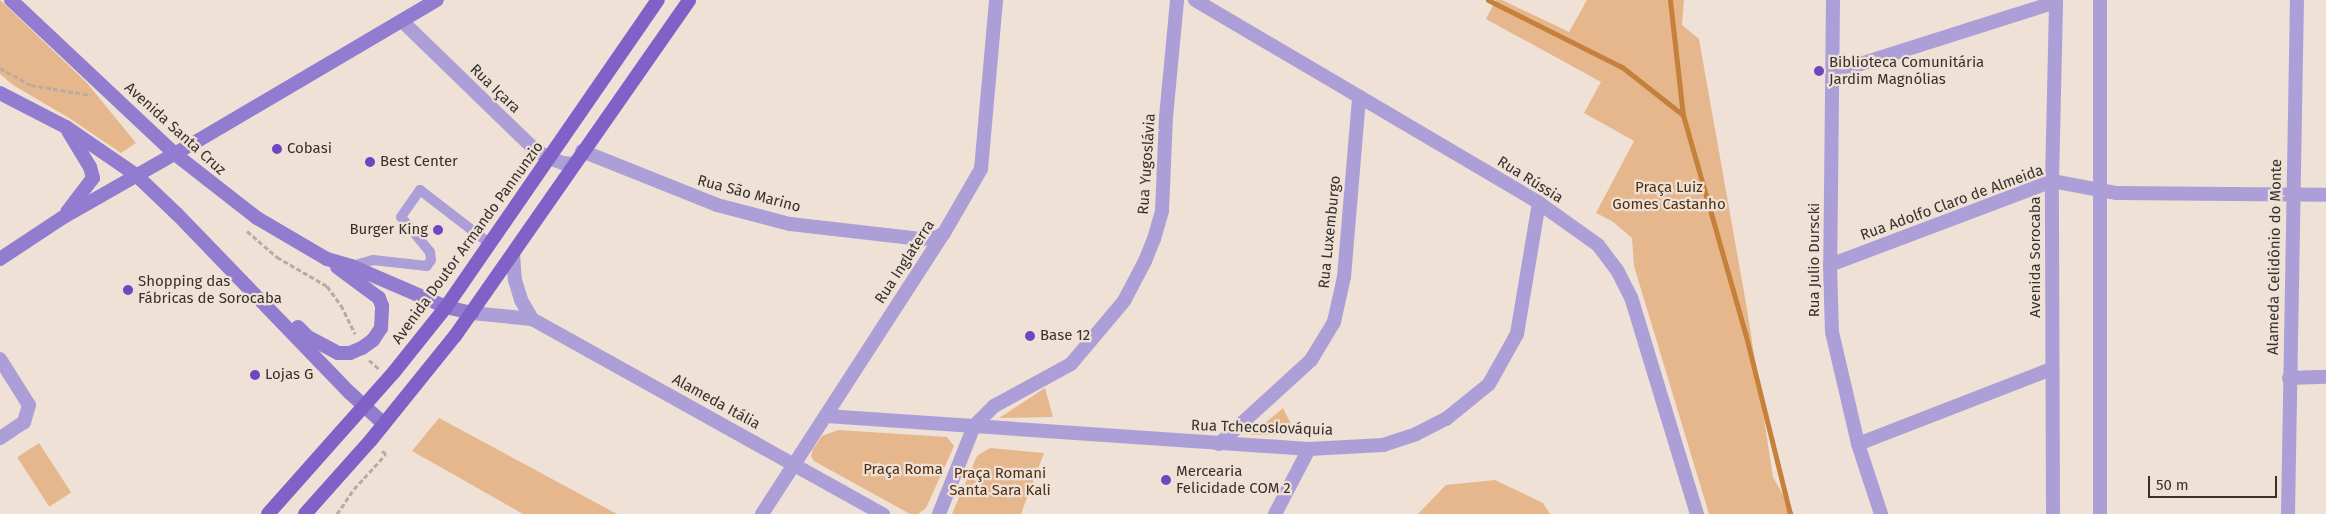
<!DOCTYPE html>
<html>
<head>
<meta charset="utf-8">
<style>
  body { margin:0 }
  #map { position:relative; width:2326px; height:514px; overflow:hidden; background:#efe1d6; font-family:"Fira Sans",sans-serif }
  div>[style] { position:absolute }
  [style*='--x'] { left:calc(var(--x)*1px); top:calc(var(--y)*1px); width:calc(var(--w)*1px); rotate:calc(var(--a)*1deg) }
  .green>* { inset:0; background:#e6b78d; transform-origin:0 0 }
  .stream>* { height:5px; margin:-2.5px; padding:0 2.5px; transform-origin:2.5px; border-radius:2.5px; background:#c5803a }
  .path>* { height:3px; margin-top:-1.5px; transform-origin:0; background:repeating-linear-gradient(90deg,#b7aca3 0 5px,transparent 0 7.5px) }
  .service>* { height:10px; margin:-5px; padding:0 5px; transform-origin:5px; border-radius:5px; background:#ac9fd7 }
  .minor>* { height:14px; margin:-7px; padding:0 7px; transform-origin:7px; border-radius:7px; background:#ac9fd7 }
  .tertiary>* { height:14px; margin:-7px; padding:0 7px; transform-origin:7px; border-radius:7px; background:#ac9fd7 }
  .secondary>* { height:14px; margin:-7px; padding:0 7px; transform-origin:7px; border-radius:7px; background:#917ccf }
  .primary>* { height:14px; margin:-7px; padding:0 7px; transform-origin:7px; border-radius:7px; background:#7f61c7 }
  .dots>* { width:14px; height:14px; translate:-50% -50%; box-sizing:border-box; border:2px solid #efe1d6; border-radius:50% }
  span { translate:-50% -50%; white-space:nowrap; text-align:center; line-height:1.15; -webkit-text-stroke:4.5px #efe1d6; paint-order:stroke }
  .poi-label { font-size:15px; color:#36312d }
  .left { translate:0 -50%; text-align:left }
  .right { translate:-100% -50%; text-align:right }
  .street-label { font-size:15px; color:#36312d }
  .park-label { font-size:15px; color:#4d3013 }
  .scale { position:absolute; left:2148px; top:476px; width:129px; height:22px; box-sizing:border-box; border:2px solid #36312d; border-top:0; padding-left:6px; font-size:15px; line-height:18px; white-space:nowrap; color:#36312d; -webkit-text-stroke:4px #efe1d6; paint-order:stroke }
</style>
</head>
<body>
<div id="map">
  <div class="green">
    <i style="clip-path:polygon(0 0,87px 83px,136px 143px,121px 153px,69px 118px,13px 85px,0 74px)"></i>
    <i style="clip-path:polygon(1496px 0,1502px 0,1569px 32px,1587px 0,1684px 0,1682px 25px,1699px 39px,1747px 309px,1773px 477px,1794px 514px,1709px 514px,1634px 266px,1632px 238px,1612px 221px,1596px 213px,1634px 141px,1584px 113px,1601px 82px,1486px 19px)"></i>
    <i style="clip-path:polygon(1045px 388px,1053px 417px,999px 418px)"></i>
    <i style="clip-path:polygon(1283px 408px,1296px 434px,1251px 435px)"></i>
    <i style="clip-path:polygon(439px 418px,617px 514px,523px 514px,412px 451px)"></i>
    <i style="clip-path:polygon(838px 430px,947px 437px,954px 446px,926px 508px,918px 514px,910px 514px,814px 461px,811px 456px,813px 449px,822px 436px)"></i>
    <i style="left:39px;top:443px;width:59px;height:26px;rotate:57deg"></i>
    <i style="clip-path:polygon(990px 448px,1044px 453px,1021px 514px,952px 514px,977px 456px)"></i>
    <i style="clip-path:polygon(1495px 480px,1543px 503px,1550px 514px,1418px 514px,1446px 485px)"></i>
  </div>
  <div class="stream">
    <i style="--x:1488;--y:0;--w:150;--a:26.6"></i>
    <i style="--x:1622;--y:67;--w:78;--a:38.2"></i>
    <i style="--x:1670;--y:0;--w:116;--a:83.6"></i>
    <i style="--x:1683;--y:115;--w:230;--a:74.1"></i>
    <i style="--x:1746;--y:336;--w:183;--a:76.1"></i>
  </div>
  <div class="path">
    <i style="--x:0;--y:68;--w:35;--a:29"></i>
    <i style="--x:31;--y:85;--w:60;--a:9.6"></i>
    <i style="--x:247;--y:231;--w:40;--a:41"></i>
    <i style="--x:277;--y:257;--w:58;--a:30.1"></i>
    <i style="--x:327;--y:286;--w:24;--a:54"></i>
    <i style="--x:341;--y:305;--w:32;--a:64"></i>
    <i style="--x:369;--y:360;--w:13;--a:42"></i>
    <i style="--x:337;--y:514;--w:30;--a:-56"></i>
    <i style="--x:354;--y:489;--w:47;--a:-47.6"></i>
    <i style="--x:386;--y:454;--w:6;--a:-141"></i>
  </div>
  <div class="service">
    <i style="--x:351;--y:266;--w:23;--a:-15"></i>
    <i style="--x:373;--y:260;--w:54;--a:6.3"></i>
    <i style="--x:427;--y:266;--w:7;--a:-56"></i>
    <i style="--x:431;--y:260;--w:8;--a:-97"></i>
    <i style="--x:430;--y:252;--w:45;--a:-129.6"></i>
    <i style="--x:401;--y:217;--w:33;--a:-55"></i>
    <i style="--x:420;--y:190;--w:88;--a:37.6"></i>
  </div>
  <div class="minor">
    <i style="--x:1195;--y:0;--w:399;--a:30.5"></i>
    <i style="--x:1539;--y:203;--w:72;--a:35.4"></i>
    <i style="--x:1598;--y:245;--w:31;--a:53"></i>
    <i style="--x:1617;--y:270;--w:30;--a:63"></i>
    <i style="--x:1631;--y:297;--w:227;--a:73.1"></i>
    <i style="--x:1833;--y:0;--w:265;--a:90.6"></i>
    <i style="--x:1830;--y:265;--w:67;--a:88.3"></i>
    <i style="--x:1832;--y:332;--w:115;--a:76.9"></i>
    <i style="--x:1858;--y:444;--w:74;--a:71.8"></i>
    <i style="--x:1832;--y:73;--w:235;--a:-17.6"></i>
    <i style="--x:513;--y:254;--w:26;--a:86"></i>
    <i style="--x:515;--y:280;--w:21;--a:73"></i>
    <i style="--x:521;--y:300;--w:22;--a:60"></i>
    <i style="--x:1830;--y:265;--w:237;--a:-20.7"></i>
    <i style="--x:2052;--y:181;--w:66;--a:10.5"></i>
    <i style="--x:2117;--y:193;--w:209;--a:0.5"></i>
    <i style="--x:472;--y:313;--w:60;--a:5.7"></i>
    <i style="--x:532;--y:319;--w:402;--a:29.1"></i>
    <i style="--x:0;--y:359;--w:54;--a:57.8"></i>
    <i style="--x:29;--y:405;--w:18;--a:106"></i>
    <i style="--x:24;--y:422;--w:29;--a:146"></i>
    <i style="--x:2289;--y:378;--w:37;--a:-2"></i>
    <i style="--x:826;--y:416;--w:484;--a:3.9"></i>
    <i style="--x:1309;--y:449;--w:74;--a:-3.1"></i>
    <i style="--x:1383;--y:445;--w:35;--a:-18"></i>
    <i style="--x:1416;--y:434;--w:34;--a:-27"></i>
    <i style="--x:1446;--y:419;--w:55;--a:-39.1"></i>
    <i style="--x:1489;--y:384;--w:57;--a:-60.8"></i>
    <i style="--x:1517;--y:334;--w:133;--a:-80.5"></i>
    <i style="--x:1219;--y:444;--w:125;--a:-42.4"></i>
    <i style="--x:1311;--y:360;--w:44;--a:-58.8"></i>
    <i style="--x:1334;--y:322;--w:46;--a:-77.5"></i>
    <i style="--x:1344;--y:277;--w:181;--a:-85.2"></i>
    <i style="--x:1858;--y:444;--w:207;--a:-21.2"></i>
    <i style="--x:762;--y:514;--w:335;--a:-57.1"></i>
    <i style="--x:939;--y:514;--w:95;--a:-68.3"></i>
    <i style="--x:974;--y:426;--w:28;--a:-45"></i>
    <i style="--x:994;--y:406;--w:88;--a:-28.6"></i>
    <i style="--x:1071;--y:364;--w:82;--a:-49.9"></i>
    <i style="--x:1124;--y:301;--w:45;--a:-62.3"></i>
    <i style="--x:1145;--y:261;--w:24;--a:-68"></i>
    <i style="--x:1154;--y:239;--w:29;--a:-74"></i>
    <i style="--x:1162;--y:211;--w:94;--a:-87.6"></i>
    <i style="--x:1166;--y:117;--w:118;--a:-84.6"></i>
    <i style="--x:1275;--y:514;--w:73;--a:-62.4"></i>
    <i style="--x:2288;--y:514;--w:514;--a:-89"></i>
  </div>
  <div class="tertiary">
    <i style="--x:402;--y:21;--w:184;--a:44.1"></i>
    <i style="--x:534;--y:149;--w:17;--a:31"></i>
    <i style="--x:549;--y:158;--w:15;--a:20"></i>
    <i style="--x:563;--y:163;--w:11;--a:5"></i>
    <i style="--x:582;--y:151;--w:145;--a:21.8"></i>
    <i style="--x:717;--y:205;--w:75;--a:14.6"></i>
    <i style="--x:790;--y:224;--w:132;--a:6.5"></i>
    <i style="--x:921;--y:239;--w:14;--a:-4"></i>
    <i style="--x:935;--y:238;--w:10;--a:-29"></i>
    <i style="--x:944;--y:233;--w:74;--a:-60"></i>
    <i style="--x:981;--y:169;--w:170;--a:-84.9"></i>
    <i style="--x:2053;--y:514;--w:333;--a:-90.2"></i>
    <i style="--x:2052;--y:181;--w:181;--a:-88.7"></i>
    <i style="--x:2100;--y:514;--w:514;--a:-90"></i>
  </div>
  <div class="secondary">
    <i style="--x:11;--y:0;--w:225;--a:43.2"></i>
    <i style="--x:175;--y:154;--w:104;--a:38"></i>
    <i style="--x:257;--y:218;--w:81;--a:30.4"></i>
    <i style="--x:327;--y:259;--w:25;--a:16"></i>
    <i style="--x:351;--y:266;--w:103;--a:23.3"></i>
    <i style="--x:446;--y:307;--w:27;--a:13"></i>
    <i style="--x:0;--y:93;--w:74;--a:27.3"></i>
    <i style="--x:66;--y:127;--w:85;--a:34.4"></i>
    <i style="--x:136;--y:175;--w:57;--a:43.6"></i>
    <i style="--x:177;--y:214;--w:249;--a:46"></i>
    <i style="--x:350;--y:393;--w:46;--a:42.4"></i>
    <i style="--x:67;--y:212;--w:43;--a:-52.6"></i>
    <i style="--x:93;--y:178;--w:11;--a:-105"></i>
    <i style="--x:90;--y:167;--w:42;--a:-121.4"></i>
    <i style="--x:0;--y:259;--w:74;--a:-33.5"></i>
    <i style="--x:62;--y:218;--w:158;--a:-29.7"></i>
    <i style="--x:199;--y:140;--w:276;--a:-30.5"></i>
    <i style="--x:298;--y:327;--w:14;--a:45"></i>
    <i style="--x:308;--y:337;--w:34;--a:28"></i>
    <i style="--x:338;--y:353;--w:12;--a:0"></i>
    <i style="--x:350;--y:353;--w:13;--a:-23"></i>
    <i style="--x:362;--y:348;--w:14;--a:-36"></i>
    <i style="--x:373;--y:340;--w:14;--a:-56"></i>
    <i style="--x:381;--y:328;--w:22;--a:-87"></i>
    <i style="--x:382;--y:306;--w:9;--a:-111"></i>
    <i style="--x:379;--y:298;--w:52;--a:-143.6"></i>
  </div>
  <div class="primary">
    <i style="--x:268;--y:514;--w:190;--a:-48.4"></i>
    <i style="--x:394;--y:372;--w:83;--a:-51.3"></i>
    <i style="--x:446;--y:307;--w:373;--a:-55.4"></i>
    <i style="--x:305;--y:514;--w:99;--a:-48.3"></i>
    <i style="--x:371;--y:440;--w:134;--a:-51.1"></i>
    <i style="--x:455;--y:336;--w:409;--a:-55.1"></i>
  </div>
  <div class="dots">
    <i style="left:1819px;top:71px;background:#6f46bf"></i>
    <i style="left:277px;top:149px;background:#6f46bf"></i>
    <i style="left:370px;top:162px;background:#6f46bf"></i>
    <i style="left:438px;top:230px;background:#6f46bf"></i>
    <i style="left:128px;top:290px;background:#6f46bf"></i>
    <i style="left:1030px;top:336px;background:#6f46bf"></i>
    <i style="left:255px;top:375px;background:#6f46bf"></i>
    <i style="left:1166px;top:480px;background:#6f46bf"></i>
  </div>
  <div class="poi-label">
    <span class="left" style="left:1829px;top:71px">Biblioteca Comunitária<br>Jardim Magnólias</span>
    <span class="left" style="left:287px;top:149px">Cobasi</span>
    <span class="left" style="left:380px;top:162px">Best Center</span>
    <span class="right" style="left:428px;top:230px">Burger King</span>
    <span class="left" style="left:138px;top:290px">Shopping das<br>Fábricas de Sorocaba</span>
    <span class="left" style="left:1040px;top:336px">Base 12</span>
    <span class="left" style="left:265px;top:375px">Lojas G</span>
    <span class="left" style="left:1176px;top:480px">Mercearia<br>Felicidade COM 2</span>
  </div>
  <div class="street-label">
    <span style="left:495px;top:89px;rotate:44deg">Rua Içara</span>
    <span style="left:175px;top:129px;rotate:42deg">Avenida Santa Cruz</span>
    <span style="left:1147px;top:164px;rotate:-86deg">Rua Yugoslávia</span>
    <span style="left:1530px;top:180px;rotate:32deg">Rua Rússia</span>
    <span style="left:749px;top:194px;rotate:15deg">Rua São Marino</span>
    <span style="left:1952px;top:203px;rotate:-20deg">Rua Adolfo Claro de Almeida</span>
    <span style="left:1330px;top:232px;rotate:-84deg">Rua Luxemburgo</span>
    <span style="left:468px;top:243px;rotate:-54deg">Avenida Doutor Armando Pannunzio</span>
    <span style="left:2036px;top:257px;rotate:-90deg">Avenida Sorocaba</span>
    <span style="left:2275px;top:257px;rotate:-89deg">Alameda Celidônio do Monte</span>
    <span style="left:1815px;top:260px;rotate:-90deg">Rua Julio Durscki</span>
    <span style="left:905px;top:262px;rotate:-57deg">Rua Inglaterra</span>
    <span style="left:716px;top:402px;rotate:29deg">Alameda Itália</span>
    <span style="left:1262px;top:428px;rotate:2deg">Rua Tchecoslováquia</span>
  </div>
  <div class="park-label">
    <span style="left:1669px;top:196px">Praça Luiz<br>Gomes Castanho</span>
    <span style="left:903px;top:470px">Praça Roma</span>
    <span style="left:1000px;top:482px">Praça Romani<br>Santa Sara Kali</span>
  </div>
  <div class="scale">50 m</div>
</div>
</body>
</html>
